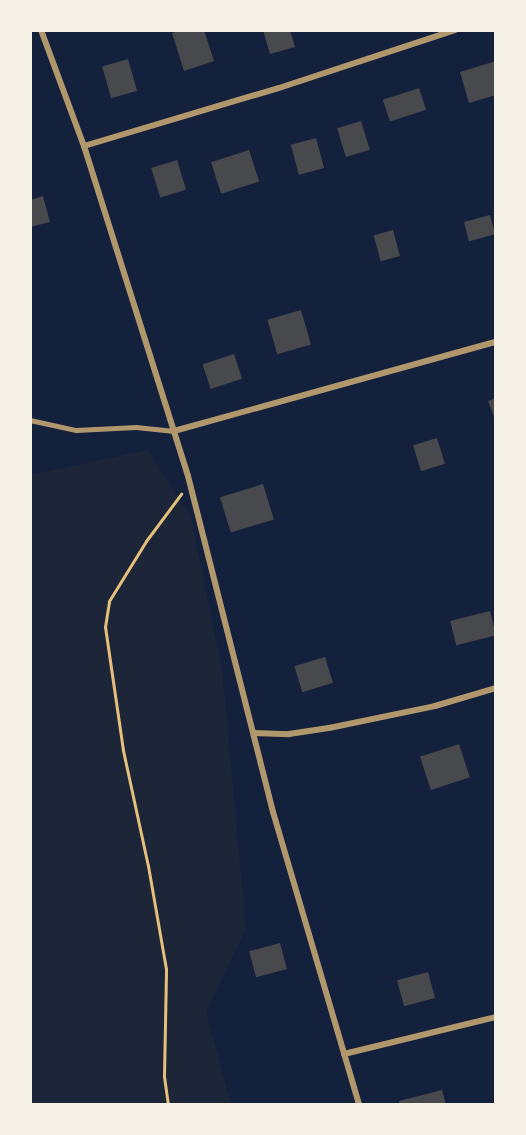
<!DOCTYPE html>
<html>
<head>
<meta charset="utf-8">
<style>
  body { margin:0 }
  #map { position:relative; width:526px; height:1135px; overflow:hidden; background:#14213d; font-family:Lora,serif }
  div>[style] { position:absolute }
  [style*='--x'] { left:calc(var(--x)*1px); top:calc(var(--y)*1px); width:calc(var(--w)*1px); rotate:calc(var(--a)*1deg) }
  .green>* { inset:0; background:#1d2539 }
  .building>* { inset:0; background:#48494c; transform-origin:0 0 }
  .path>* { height:3px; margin:-1.5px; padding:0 1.5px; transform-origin:1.5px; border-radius:1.5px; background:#e5c07b }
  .service>* { height:4.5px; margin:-2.25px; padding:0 2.25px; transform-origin:2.25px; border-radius:2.25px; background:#b1986c }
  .minor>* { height:6px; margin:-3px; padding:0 3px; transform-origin:3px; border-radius:3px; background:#b1986c }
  span { translate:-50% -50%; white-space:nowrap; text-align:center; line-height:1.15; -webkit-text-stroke:5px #f6f1e7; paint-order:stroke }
  .frame { position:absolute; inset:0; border:32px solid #f6f1e7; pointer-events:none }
</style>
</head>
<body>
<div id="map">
  <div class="green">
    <i style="clip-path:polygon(147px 450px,191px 517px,222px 669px,246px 929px,206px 1012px,231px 1105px,30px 1105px,30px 475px)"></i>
  </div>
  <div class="building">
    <i style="clip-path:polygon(182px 30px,204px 30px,214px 61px,184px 71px,172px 33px)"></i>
    <i style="clip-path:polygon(263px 30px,290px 30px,295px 47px,270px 54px)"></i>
    <i style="left:128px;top:59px;width:33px;height:27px;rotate:74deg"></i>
    <i style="clip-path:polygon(496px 61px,496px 95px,469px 103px,460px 72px)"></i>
    <i style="left:419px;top:88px;width:23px;height:38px;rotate:72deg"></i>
    <i style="left:361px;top:121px;width:30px;height:25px;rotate:73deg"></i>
    <i style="left:316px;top:138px;width:31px;height:26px;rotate:75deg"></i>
    <i style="left:249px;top:150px;width:33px;height:40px;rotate:72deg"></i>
    <i style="left:177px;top:160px;width:31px;height:27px;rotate:73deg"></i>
    <i style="clip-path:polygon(43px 196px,50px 222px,30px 227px,30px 200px)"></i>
    <i style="left:490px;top:215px;width:20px;height:27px;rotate:75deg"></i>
    <i style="left:393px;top:230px;width:27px;height:20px;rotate:75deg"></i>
    <i style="left:301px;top:310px;width:36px;height:35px;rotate:74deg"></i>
    <i style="left:234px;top:354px;width:26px;height:33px;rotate:72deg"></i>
    <i style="clip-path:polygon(496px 398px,496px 422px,488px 401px)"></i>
    <i style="left:437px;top:438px;width:27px;height:25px;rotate:73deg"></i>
    <i style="left:263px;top:484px;width:37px;height:45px;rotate:73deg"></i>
    <i style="left:490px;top:611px;width:25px;height:41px;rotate:76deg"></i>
    <i style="left:325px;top:657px;width:27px;height:32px;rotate:73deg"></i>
    <i style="left:459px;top:744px;width:35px;height:41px;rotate:72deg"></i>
    <i style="left:280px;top:943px;width:27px;height:32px;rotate:75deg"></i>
    <i style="left:428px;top:972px;width:27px;height:32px;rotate:75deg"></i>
    <i style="clip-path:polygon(442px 1090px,446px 1105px,400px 1105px,399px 1101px)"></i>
  </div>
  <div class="path">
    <i style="--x:168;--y:1105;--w:29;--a:-98"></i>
    <i style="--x:164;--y:1076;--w:107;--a:-88.9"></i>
    <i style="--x:166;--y:969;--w:105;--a:-99.9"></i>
    <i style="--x:148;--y:866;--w:119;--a:-102.2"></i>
    <i style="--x:123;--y:750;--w:124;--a:-98.3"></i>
    <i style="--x:105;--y:627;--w:26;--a:-81"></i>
    <i style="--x:109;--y:601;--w:70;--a:-58.3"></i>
    <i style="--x:146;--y:541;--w:59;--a:-53.3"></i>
  </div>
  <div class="service">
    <i style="--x:30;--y:420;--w:47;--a:12.3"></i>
    <i style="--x:76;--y:430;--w:60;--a:-2.9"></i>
    <i style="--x:136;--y:427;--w:38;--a:6"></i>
  </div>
  <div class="minor">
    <i style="--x:41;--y:30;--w:124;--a:69.7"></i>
    <i style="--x:84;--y:146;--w:346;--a:72.5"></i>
    <i style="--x:188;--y:476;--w:347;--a:75.8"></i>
    <i style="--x:273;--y:812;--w:305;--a:73.6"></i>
    <i style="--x:84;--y:146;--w:203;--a:-16.6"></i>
    <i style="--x:279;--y:88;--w:185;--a:-18.2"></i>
    <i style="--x:174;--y:431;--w:334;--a:-15.5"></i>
    <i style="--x:254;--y:733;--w:35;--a:2"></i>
    <i style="--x:289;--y:734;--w:40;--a:-8.5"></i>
    <i style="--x:329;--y:728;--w:108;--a:-11.7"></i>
    <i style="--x:435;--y:706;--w:64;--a:-16.4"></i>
    <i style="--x:344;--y:1054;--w:156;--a:-13.7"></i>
  </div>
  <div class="frame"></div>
</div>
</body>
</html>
